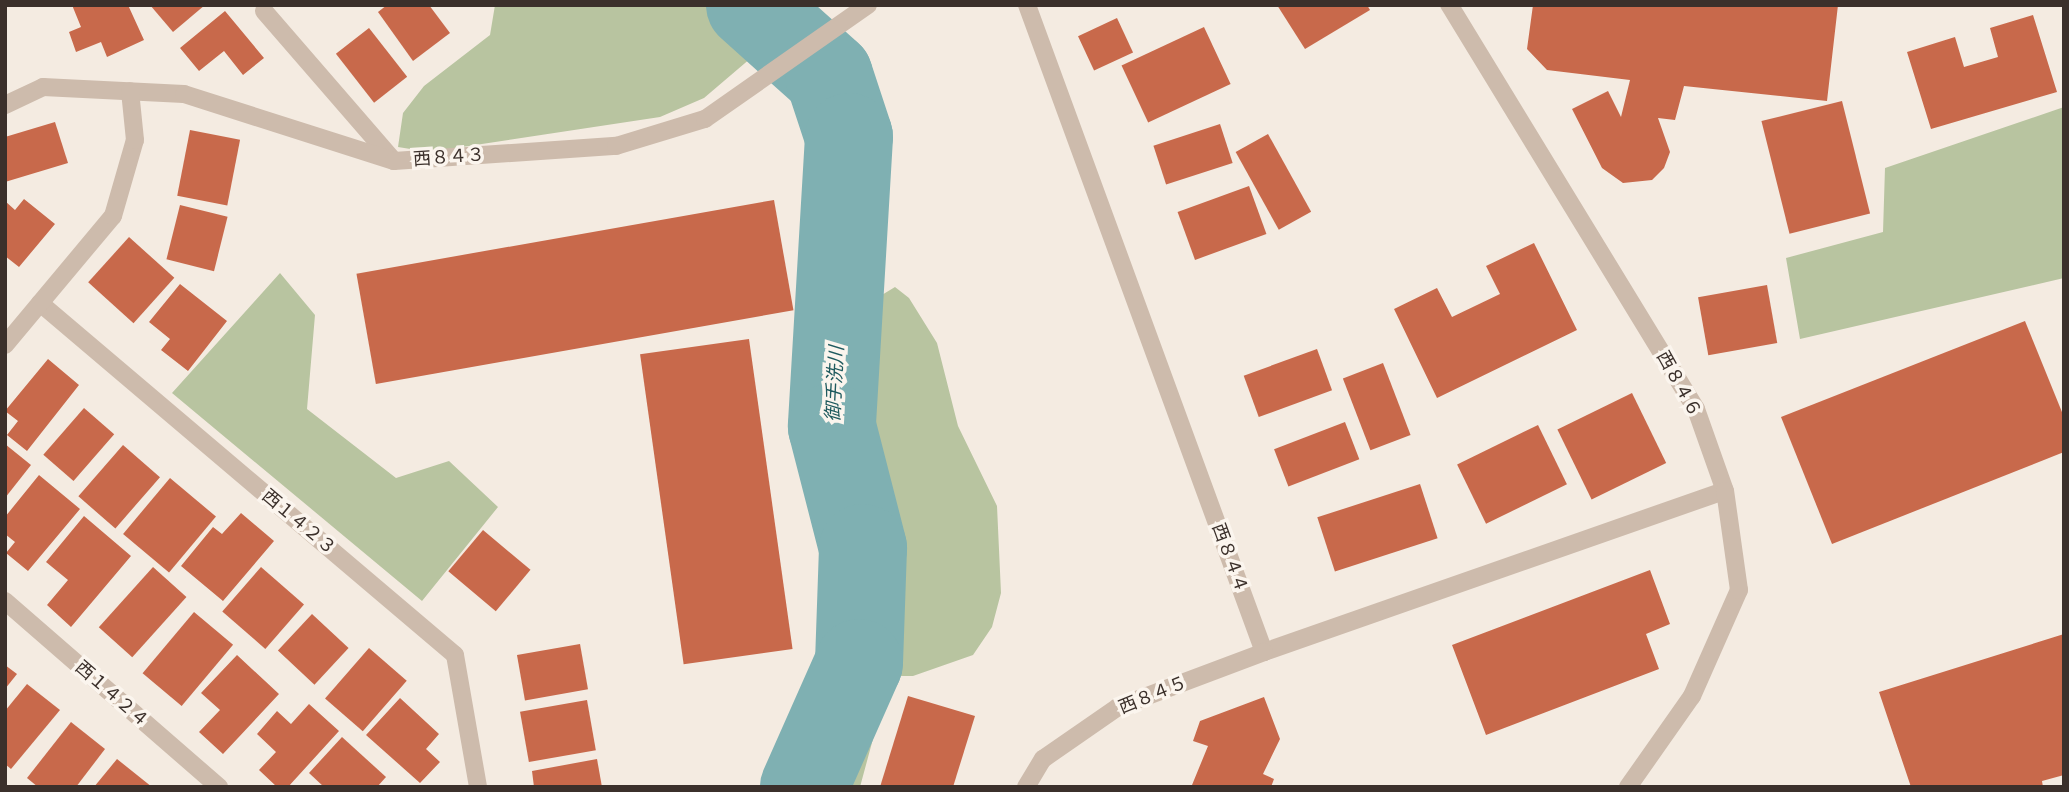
<!DOCTYPE html>
<html>
<head>
<meta charset="utf-8">
<style>
  body { margin:0 }
  #map { position:relative; width:2069px; height:792px; overflow:hidden; background:#f4ebe1; font-family:Raleway,"Noto Sans JP",sans-serif }
  div>[style] { position:absolute }
  [style*='--x'] { left:calc(var(--x)*1px); top:calc(var(--y)*1px); width:calc(var(--w)*1px); rotate:calc(var(--a)*1deg) }
  .green>* { inset:0; background:#b8c4a0 }
  .river>* { height:88px; margin:-44px; padding:0 44px; transform-origin:44px; border-radius:44px; background:#7fb0b2 }
  .building>* { inset:0; background:#c8694b; transform-origin:0 0 }
  .minor>* { height:18px; margin:-9px; padding:0 9px; transform-origin:9px; border-radius:9px; background:#cdbbac }
  .tertiary>* { height:18px; margin:-9px; padding:0 9px; transform-origin:9px; border-radius:9px; background:#cdbbac }
  span { translate:-50% -50%; white-space:nowrap; text-align:center; line-height:1.15; -webkit-text-stroke:7px #fbf5ee; paint-order:stroke }
  .street-label { font-size:18px; color:#3b302b }
  .water-label { font-size:19px; color:#1f5a5e; font-style:italic }
  .frame { position:absolute; inset:0; border:7px solid #3b302b; pointer-events:none }
</style>
</head>
<body>
<div id="map">
  <div class="green">
    <i style="clip-path:polygon(495px 5px,792px 5px,758px 52px,704px 98px,660px 117px,429px 152px,398px 147px,403px 113px,424px 86px,490px 35px)"></i>
    <i style="clip-path:polygon(2064px 107px,2064px 278px,1800px 339px,1786px 258px,1883px 232px,1885px 168px)"></i>
    <i style="clip-path:polygon(280px 273px,315px 315px,307px 409px,396px 478px,449px 461px,498px 507px,422px 601px,172px 393px)"></i>
    <i style="clip-path:polygon(895px 287px,909px 298px,937px 343px,958px 426px,997px 506px,1001px 593px,992px 627px,973px 655px,913px 676px,890px 676px,860px 787px,816px 787px,888px 628px,884px 519px,855px 384px,867px 304px)"></i>
  </div>
  <div class="river">
    <i style="--x:750;--y:5;--w:106;--a:41.9"></i>
    <i style="--x:829;--y:76;--w:64;--a:71.8"></i>
    <i style="--x:849;--y:137;--w:290;--a:93.4"></i>
    <i style="--x:832;--y:427;--w:125;--a:75.6"></i>
    <i style="--x:863;--y:548;--w:115;--a:92"></i>
    <i style="--x:859;--y:663;--w:136;--a:113.9"></i>
  </div>
  <div class="building">
    <i style="clip-path:polygon(72px 5px,128px 5px,144px 40px,107px 57px,101px 42px,76px 52px,69px 32px,81px 27px)"></i>
    <i style="clip-path:polygon(150px 5px,205px 5px,173px 32px)"></i>
    <i style="clip-path:polygon(387px 5px,429px 5px,450px 33px,413px 61px,378px 12px)"></i>
    <i style="clip-path:polygon(1277px 5px,1367px 5px,1370px 10px,1305px 49px)"></i>
    <i style="clip-path:polygon(1533px 5px,1838px 5px,1827px 101px,1684px 86px,1675px 120px,1658px 118px,1670px 152px,1664px 168px,1652px 180px,1623px 183px,1602px 168px,1572px 109px,1608px 91px,1621px 117px,1630px 80px,1547px 70px,1527px 49px)"></i>
    <i style="clip-path:polygon(225px 11px,264px 58px,243px 75px,224px 51px,199px 71px,180px 48px)"></i>
    <i style="clip-path:polygon(2033px 15px,2057px 92px,1931px 129px,1907px 52px,1955px 37px,1964px 67px,1998px 57px,1990px 28px)"></i>
    <i style="left:1117px;top:18px;width:38px;height:43px;rotate:65deg"></i>
    <i style="left:1204px;top:27px;width:63px;height:91px;rotate:65deg"></i>
    <i style="left:369px;top:28px;width:62px;height:42px;rotate:52deg"></i>
    <i style="left:1842px;top:101px;width:116px;height:83px;rotate:76deg"></i>
    <i style="clip-path:polygon(55px 122px,68px 163px,5px 182px,5px 137px)"></i>
    <i style="left:1220px;top:124px;width:41px;height:70px;rotate:72deg"></i>
    <i style="left:190px;top:130px;width:51px;height:67px;rotate:11deg"></i>
    <i style="left:1268px;top:134px;width:89px;height:37px;rotate:61deg"></i>
    <i style="left:1249px;top:186px;width:51px;height:76px;rotate:70deg"></i>
    <i style="clip-path:polygon(24px 199px,55px 224px,19px 267px,5px 256px,5px 201px,15px 210px)"></i>
    <i style="left:774px;top:200px;width:112px;height:424px;rotate:80deg"></i>
    <i style="left:180px;top:205px;width:49px;height:56px;rotate:14deg"></i>
    <i style="left:129px;top:237px;width:61px;height:61px;rotate:42deg"></i>
    <i style="clip-path:polygon(1534px 243px,1577px 330px,1437px 398px,1394px 309px,1437px 288px,1452px 317px,1500px 294px,1486px 266px)"></i>
    <i style="clip-path:polygon(180px 284px,227px 321px,188px 371px,161px 350px,170px 339px,149px 322px)"></i>
    <i style="left:1767px;top:285px;width:59px;height:70px;rotate:80deg"></i>
    <i style="clip-path:polygon(2025px 321px,2064px 417px,2064px 452px,1832px 544px,1781px 417px)"></i>
    <i style="left:749px;top:339px;width:313px;height:110px;rotate:82deg"></i>
    <i style="left:1317px;top:349px;width:44px;height:78px;rotate:70deg"></i>
    <i style="clip-path:polygon(48px 359px,79px 385px,27px 451px,7px 435px,18px 421px,5px 411px)"></i>
    <i style="left:1383px;top:363px;width:77px;height:43px;rotate:69deg"></i>
    <i style="left:1632px;top:393px;width:78px;height:83px;rotate:64deg"></i>
    <i style="left:84px;top:408px;width:40px;height:62px;rotate:41deg"></i>
    <i style="left:1345px;top:422px;width:40px;height:76px;rotate:69deg"></i>
    <i style="left:1538px;top:425px;width:66px;height:90px;rotate:64deg"></i>
    <i style="clip-path:polygon(5px 444px,31px 465px,5px 498px)"></i>
    <i style="left:123px;top:445px;width:49px;height:68px;rotate:41deg"></i>
    <i style="clip-path:polygon(39px 475px,80px 509px,28px 571px,6px 553px,15px 542px,5px 534px,5px 517px)"></i>
    <i style="left:170px;top:478px;width:60px;height:73px;rotate:40deg"></i>
    <i style="left:1420px;top:484px;width:57px;height:108px;rotate:72deg"></i>
    <i style="clip-path:polygon(241px 513px,274px 541px,223px 601px,181px 566px,213px 527px,222px 534px)"></i>
    <i style="clip-path:polygon(84px 516px,131px 556px,71px 627px,47px 605px,68px 580px,46px 562px)"></i>
    <i style="left:483px;top:530px;width:62px;height:54px;rotate:40deg"></i>
    <i style="left:153px;top:567px;width:45px;height:81px;rotate:42deg"></i>
    <i style="left:261px;top:567px;width:57px;height:59px;rotate:41deg"></i>
    <i style="clip-path:polygon(1650px 570px,1670px 624px,1646px 634px,1659px 669px,1486px 735px,1452px 645px)"></i>
    <i style="left:194px;top:612px;width:51px;height:80px;rotate:40deg"></i>
    <i style="left:312px;top:614px;width:50px;height:50px;rotate:43deg"></i>
    <i style="clip-path:polygon(2064px 634px,2064px 775px,2042px 781px,2043px 787px,1911px 787px,1879px 692px)"></i>
    <i style="left:580px;top:644px;width:46px;height:64px;rotate:80deg"></i>
    <i style="left:369px;top:648px;width:50px;height:67px;rotate:41deg"></i>
    <i style="clip-path:polygon(237px 655px,279px 694px,223px 754px,199px 732px,220px 710px,201px 693px)"></i>
    <i style="clip-path:polygon(5px 665px,17px 674px,5px 689px)"></i>
    <i style="clip-path:polygon(27px 684px,60px 710px,11px 769px,5px 764px,5px 711px)"></i>
    <i style="clip-path:polygon(908px 696px,975px 716px,953px 787px,880px 787px)"></i>
    <i style="clip-path:polygon(1264px 697px,1280px 739px,1263px 774px,1274px 779px,1271px 787px,1192px 785px,1208px 746px,1193px 741px,1200px 721px)"></i>
    <i style="clip-path:polygon(400px 698px,439px 734px,426px 749px,440px 762px,420px 783px,366px 735px)"></i>
    <i style="left:587px;top:700px;width:51px;height:68px;rotate:80deg"></i>
    <i style="clip-path:polygon(309px 704px,339px 731px,288px 787px,277px 787px,259px 770px,276px 752px,257px 734px,277px 711px,291px 724px)"></i>
    <i style="clip-path:polygon(71px 722px,105px 749px,76px 787px,38px 787px,27px 778px)"></i>
    <i style="clip-path:polygon(342px 737px,386px 777px,377px 787px,324px 787px,309px 773px)"></i>
    <i style="clip-path:polygon(117px 759px,152px 787px,94px 787px)"></i>
    <i style="clip-path:polygon(597px 759px,602px 787px,534px 787px,532px 771px)"></i>
  </div>
  <div class="minor">
    <i style="--x:1027;--y:5;--w:689;--a:69.88"></i>
    <i style="--x:1264;--y:652;--w:488;--a:-19.3"></i>
    <i style="--x:1725;--y:491;--w:87;--a:-109.5"></i>
    <i style="--x:1696;--y:409;--w:474;--a:-121.4"></i>
    <i style="--x:264;--y:11;--w:198;--a:49.1"></i>
    <i style="--x:5;--y:105;--w:42;--a:-25.3"></i>
    <i style="--x:43;--y:87;--w:141;--a:2.8"></i>
    <i style="--x:184;--y:94;--w:220;--a:17.7"></i>
    <i style="--x:394;--y:161;--w:223;--a:-3.9"></i>
    <i style="--x:616;--y:146;--w:93;--a:-16.9"></i>
    <i style="--x:705;--y:119;--w:199;--a:-35"></i>
    <i style="--x:40;--y:303;--w:544;--a:40.3"></i>
    <i style="--x:455;--y:655;--w:134;--a:80.1"></i>
    <i style="--x:5;--y:345;--w:168;--a:-50.1"></i>
    <i style="--x:113;--y:216;--w:79;--a:-73.9"></i>
    <i style="--x:135;--y:140;--w:49;--a:-95.8"></i>
    <i style="--x:5;--y:601;--w:284;--a:41"></i>
    <i style="--x:1026;--y:787;--w:33;--a:-59"></i>
    <i style="--x:1043;--y:759;--w:91;--a:-34.7"></i>
    <i style="--x:1118;--y:707;--w:156;--a:-20.6"></i>
  </div>
  <div class="tertiary">
    <i style="--x:1628;--y:787;--w:111;--a:-54.9"></i>
    <i style="--x:1692;--y:696;--w:116;--a:-66.1"></i>
    <i style="--x:1739;--y:590;--w:100;--a:-98"></i>
  </div>
  <div class="street-label">
    <span style="left:449px;top:157px;rotate:-4deg">西８４３</span>
    <span style="left:1679px;top:384px;rotate:61deg">西８４６</span>
    <span style="left:299px;top:522px;rotate:40deg">西１４２３</span>
    <span style="left:1230px;top:558px;rotate:70deg">西８４４</span>
    <span style="left:112px;top:694px;rotate:41deg">西１４２４</span>
    <span style="left:1153px;top:695px;rotate:-22deg">西８４５</span>
  </div>
  <div class="water-label">
    <span style="left:835px;top:384px;rotate:-87deg">御手洗川</span>
  </div>
  <div class="frame"></div>
</div>
</body>
</html>
